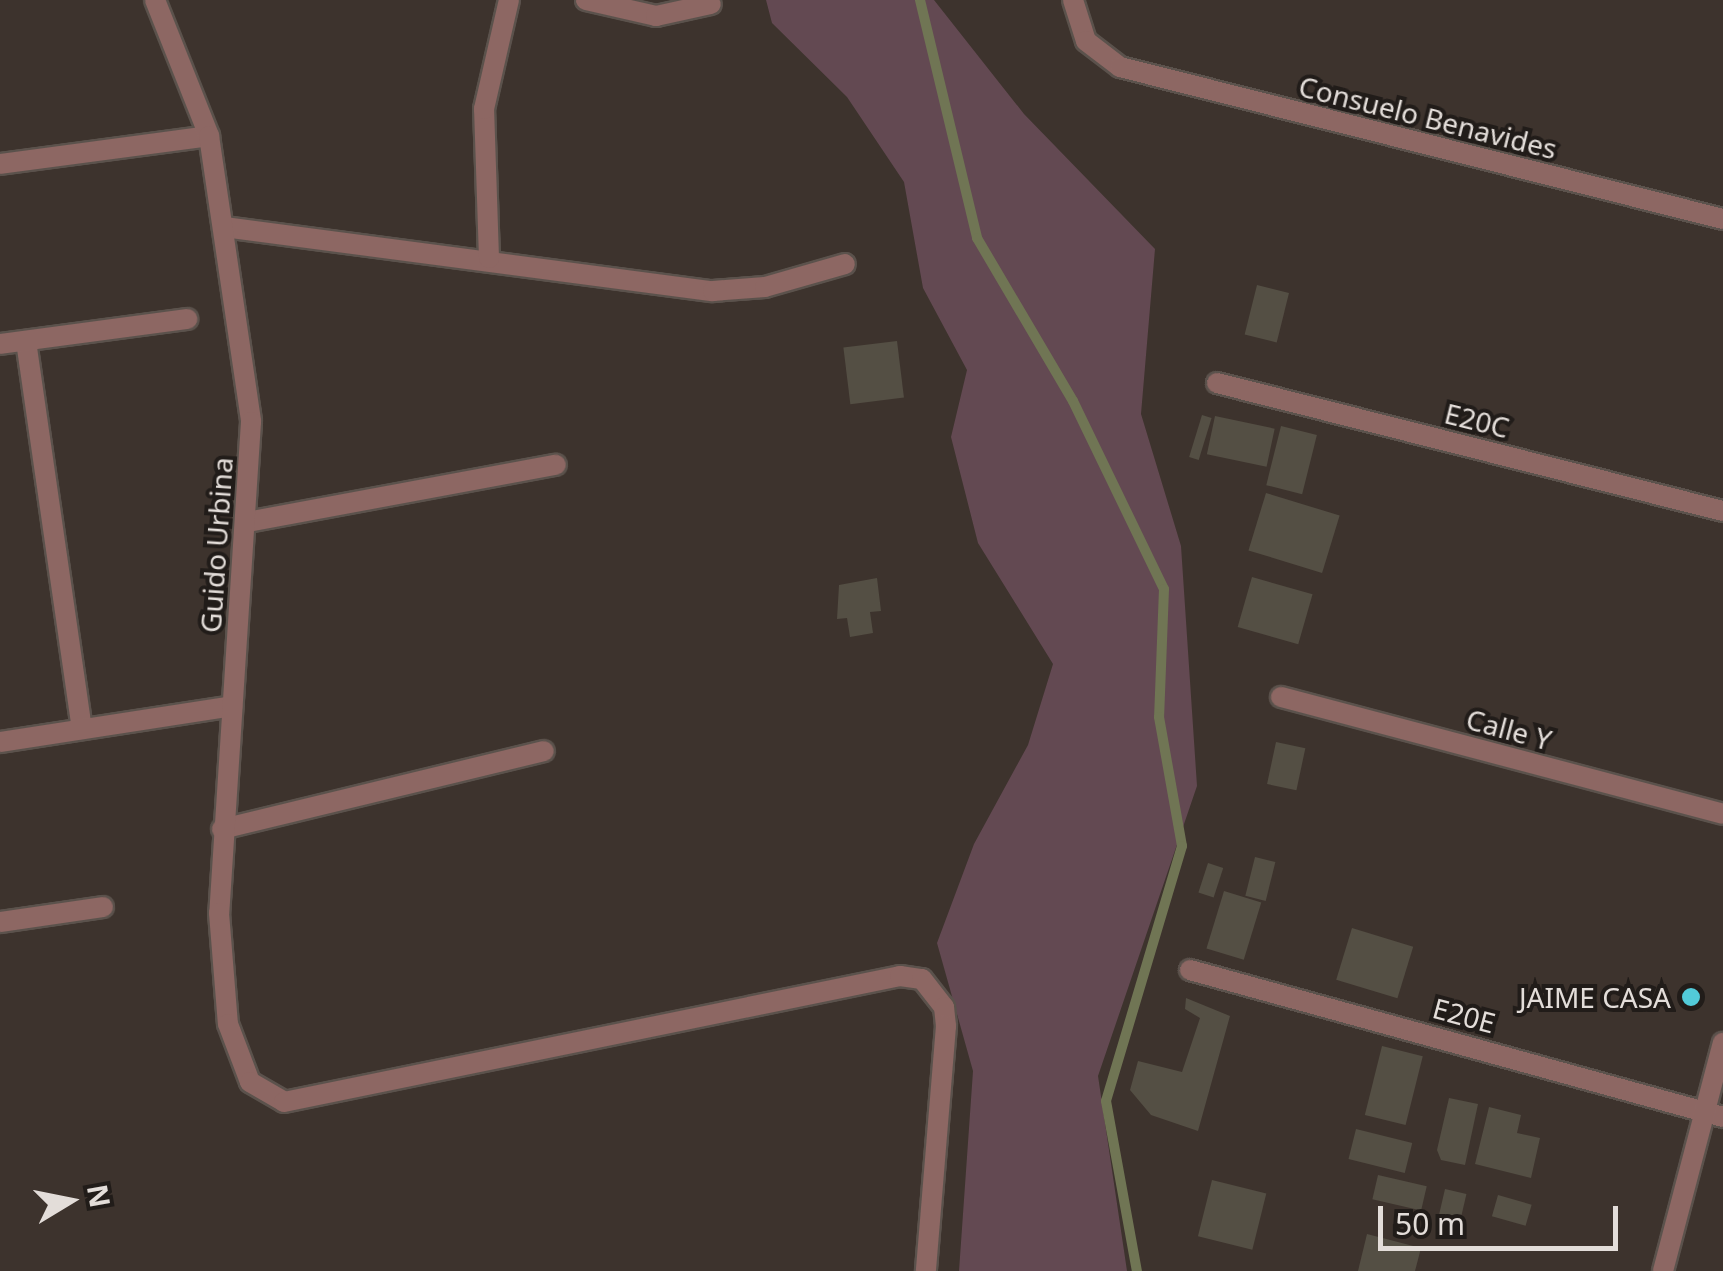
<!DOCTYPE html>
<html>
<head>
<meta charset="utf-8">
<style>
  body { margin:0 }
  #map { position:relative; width:1723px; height:1271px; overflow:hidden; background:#3d332d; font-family:"Noto Sans",sans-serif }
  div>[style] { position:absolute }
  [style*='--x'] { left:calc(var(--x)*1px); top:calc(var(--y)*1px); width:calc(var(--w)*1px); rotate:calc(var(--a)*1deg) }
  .green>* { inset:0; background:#634952 }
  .stream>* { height:10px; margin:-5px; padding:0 5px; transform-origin:5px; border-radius:5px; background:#707554 }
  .building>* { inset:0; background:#544f44; transform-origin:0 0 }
  .roads { filter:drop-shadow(2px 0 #5b524c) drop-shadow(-2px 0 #5b524c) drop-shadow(0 2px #5b524c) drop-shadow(0 -2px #5b524c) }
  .minor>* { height:20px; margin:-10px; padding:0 10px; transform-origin:10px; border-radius:10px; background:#8d6763 }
  .tertiary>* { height:20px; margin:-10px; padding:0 10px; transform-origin:10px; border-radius:10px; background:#8d6763 }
  .dots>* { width:28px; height:28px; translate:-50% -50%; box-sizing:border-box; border:5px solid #211c19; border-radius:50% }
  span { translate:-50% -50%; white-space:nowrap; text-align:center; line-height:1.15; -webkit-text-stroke:8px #211c19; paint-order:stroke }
  .street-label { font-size:28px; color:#e3ddd9 }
  .poi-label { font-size:28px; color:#e3ddd9 }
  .right { translate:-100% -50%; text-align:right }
  .north { position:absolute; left:20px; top:1151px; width:100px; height:100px; -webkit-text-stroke:8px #211c19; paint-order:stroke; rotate:80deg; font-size:28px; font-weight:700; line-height:40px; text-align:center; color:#e3ddd9 }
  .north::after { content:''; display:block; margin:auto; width:35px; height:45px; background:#e3ddd9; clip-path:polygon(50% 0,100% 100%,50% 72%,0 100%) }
  .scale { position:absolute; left:1378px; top:1206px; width:240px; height:45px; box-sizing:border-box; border:5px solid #e3ddd9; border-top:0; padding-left:12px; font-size:30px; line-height:35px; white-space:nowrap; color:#e3ddd9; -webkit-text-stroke:8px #211c19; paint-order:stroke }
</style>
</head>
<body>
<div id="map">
  <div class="green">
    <i style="clip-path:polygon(766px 0,934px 0,1024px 114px,1155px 249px,1141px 414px,1181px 546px,1197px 786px,1098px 1076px,1127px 1271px,959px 1271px,973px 1071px,937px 943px,974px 844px,1028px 745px,1053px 664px,978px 543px,951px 437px,967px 370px,923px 288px,904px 182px,847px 97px,772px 23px)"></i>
  </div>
  <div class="stream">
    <i style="--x:920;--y:0;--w:245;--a:76.5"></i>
    <i style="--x:977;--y:238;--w:189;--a:59.5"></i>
    <i style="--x:1073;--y:401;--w:209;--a:64.2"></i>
    <i style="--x:1164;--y:589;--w:128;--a:92.2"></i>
    <i style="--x:1159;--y:717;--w:131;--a:79.9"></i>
    <i style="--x:1182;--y:846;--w:266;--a:106.6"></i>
    <i style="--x:1106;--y:1101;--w:173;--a:79.7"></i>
  </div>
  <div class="building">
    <i style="left:1257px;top:285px;width:33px;height:51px;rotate:14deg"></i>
    <i style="left:897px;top:341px;width:57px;height:54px;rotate:83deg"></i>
    <i style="left:1202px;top:415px;width:10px;height:44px;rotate:17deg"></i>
    <i style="left:1215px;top:416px;width:61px;height:39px;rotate:12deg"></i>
    <i style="left:1281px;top:426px;width:37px;height:61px;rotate:14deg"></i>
    <i style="left:1266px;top:493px;width:77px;height:60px;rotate:17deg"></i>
    <i style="left:1252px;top:577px;width:63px;height:52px;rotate:16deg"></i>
    <i style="clip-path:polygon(877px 578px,881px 611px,870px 612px,873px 633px,850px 637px,847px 618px,837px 619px,839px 585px)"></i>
    <i style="left:1276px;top:742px;width:30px;height:43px;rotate:12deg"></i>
    <i style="left:1255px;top:857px;width:21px;height:40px;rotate:14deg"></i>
    <i style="left:1208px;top:863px;width:16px;height:31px;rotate:18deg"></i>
    <i style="left:1224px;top:891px;width:39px;height:60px;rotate:17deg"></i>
    <i style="left:1352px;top:928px;width:64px;height:54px;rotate:17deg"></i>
    <i style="clip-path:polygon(1186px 998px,1230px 1016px,1198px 1131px,1151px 1115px,1130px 1090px,1138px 1061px,1182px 1072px,1200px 1018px,1185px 1009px)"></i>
    <i style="left:1382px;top:1046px;width:42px;height:71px;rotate:14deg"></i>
    <i style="clip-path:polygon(1449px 1098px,1478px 1104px,1465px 1165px,1441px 1160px,1437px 1150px)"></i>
    <i style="clip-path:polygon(1489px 1107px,1521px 1115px,1517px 1133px,1540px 1138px,1531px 1178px,1475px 1164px)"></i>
    <i style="left:1356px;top:1129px;width:58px;height:31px;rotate:14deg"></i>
    <i style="left:1378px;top:1175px;width:50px;height:25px;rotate:13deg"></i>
    <i style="left:1212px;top:1180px;width:56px;height:58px;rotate:14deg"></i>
    <i style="left:1445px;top:1189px;width:22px;height:36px;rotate:13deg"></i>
    <i style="left:1498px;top:1195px;width:35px;height:22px;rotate:16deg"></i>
    <i style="clip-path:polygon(1367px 1234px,1421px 1248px,1415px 1271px,1358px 1271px)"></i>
  </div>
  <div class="roads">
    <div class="minor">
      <i style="--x:586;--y:0;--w:72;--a:12.9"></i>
      <i style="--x:656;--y:16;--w:56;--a:-12.3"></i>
      <i style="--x:1073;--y:0;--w:43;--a:72.4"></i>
      <i style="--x:1086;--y:41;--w:43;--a:37.4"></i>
      <i style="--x:1120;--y:67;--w:622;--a:14.15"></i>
      <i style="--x:0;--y:164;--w:211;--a:-7.6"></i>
      <i style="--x:224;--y:227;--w:493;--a:7.5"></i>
      <i style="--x:713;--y:291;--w:52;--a:-4.4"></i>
      <i style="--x:765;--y:287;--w:83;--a:-16"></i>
      <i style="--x:489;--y:258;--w:149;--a:-91.9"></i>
      <i style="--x:484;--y:109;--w:112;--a:-77.1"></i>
      <i style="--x:26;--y:341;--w:392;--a:81.8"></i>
      <i style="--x:0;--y:344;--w:189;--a:-7.6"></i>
      <i style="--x:1217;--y:383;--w:522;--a:14.2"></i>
      <i style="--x:247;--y:522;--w:314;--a:-10.5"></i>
      <i style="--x:1281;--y:697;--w:457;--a:14.8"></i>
      <i style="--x:0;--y:742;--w:235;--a:-8.8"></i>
      <i style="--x:222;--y:829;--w:331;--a:-13.6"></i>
      <i style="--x:0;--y:922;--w:104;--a:-8.3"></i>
      <i style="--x:1190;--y:970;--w:553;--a:15.42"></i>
      <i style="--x:1663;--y:1271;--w:236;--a:-75.3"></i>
    </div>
    <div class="tertiary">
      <i style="--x:155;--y:0;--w:146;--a:68.3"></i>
      <i style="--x:209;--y:136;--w:289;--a:81.6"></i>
      <i style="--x:251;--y:422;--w:492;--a:93.7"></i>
      <i style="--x:219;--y:913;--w:111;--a:85.4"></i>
      <i style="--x:228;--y:1024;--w:62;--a:69.2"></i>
      <i style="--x:250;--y:1082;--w:39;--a:30"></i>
      <i style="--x:284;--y:1102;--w:629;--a:-11.56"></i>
      <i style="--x:900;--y:976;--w:22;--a:8"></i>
      <i style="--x:922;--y:979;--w:36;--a:52"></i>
      <i style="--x:944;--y:1007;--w:19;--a:84"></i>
      <i style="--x:946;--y:1026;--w:246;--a:94.7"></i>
    </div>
  </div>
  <div class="dots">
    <i style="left:1691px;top:997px;background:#52cbd9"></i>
  </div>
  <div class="street-label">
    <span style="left:1428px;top:117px;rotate:14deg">Consuelo Benavides</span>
    <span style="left:1477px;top:420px;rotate:14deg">E20C</span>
    <span style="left:216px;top:545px;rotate:-86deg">Guido Urbina</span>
    <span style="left:1509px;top:729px;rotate:15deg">Calle Y</span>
    <span style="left:1464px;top:1015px;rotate:15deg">E20E</span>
  </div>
  <div class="poi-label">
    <span class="right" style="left:1671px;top:997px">JAIME CASA</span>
  </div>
  <div class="north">N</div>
  <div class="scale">50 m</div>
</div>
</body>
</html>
